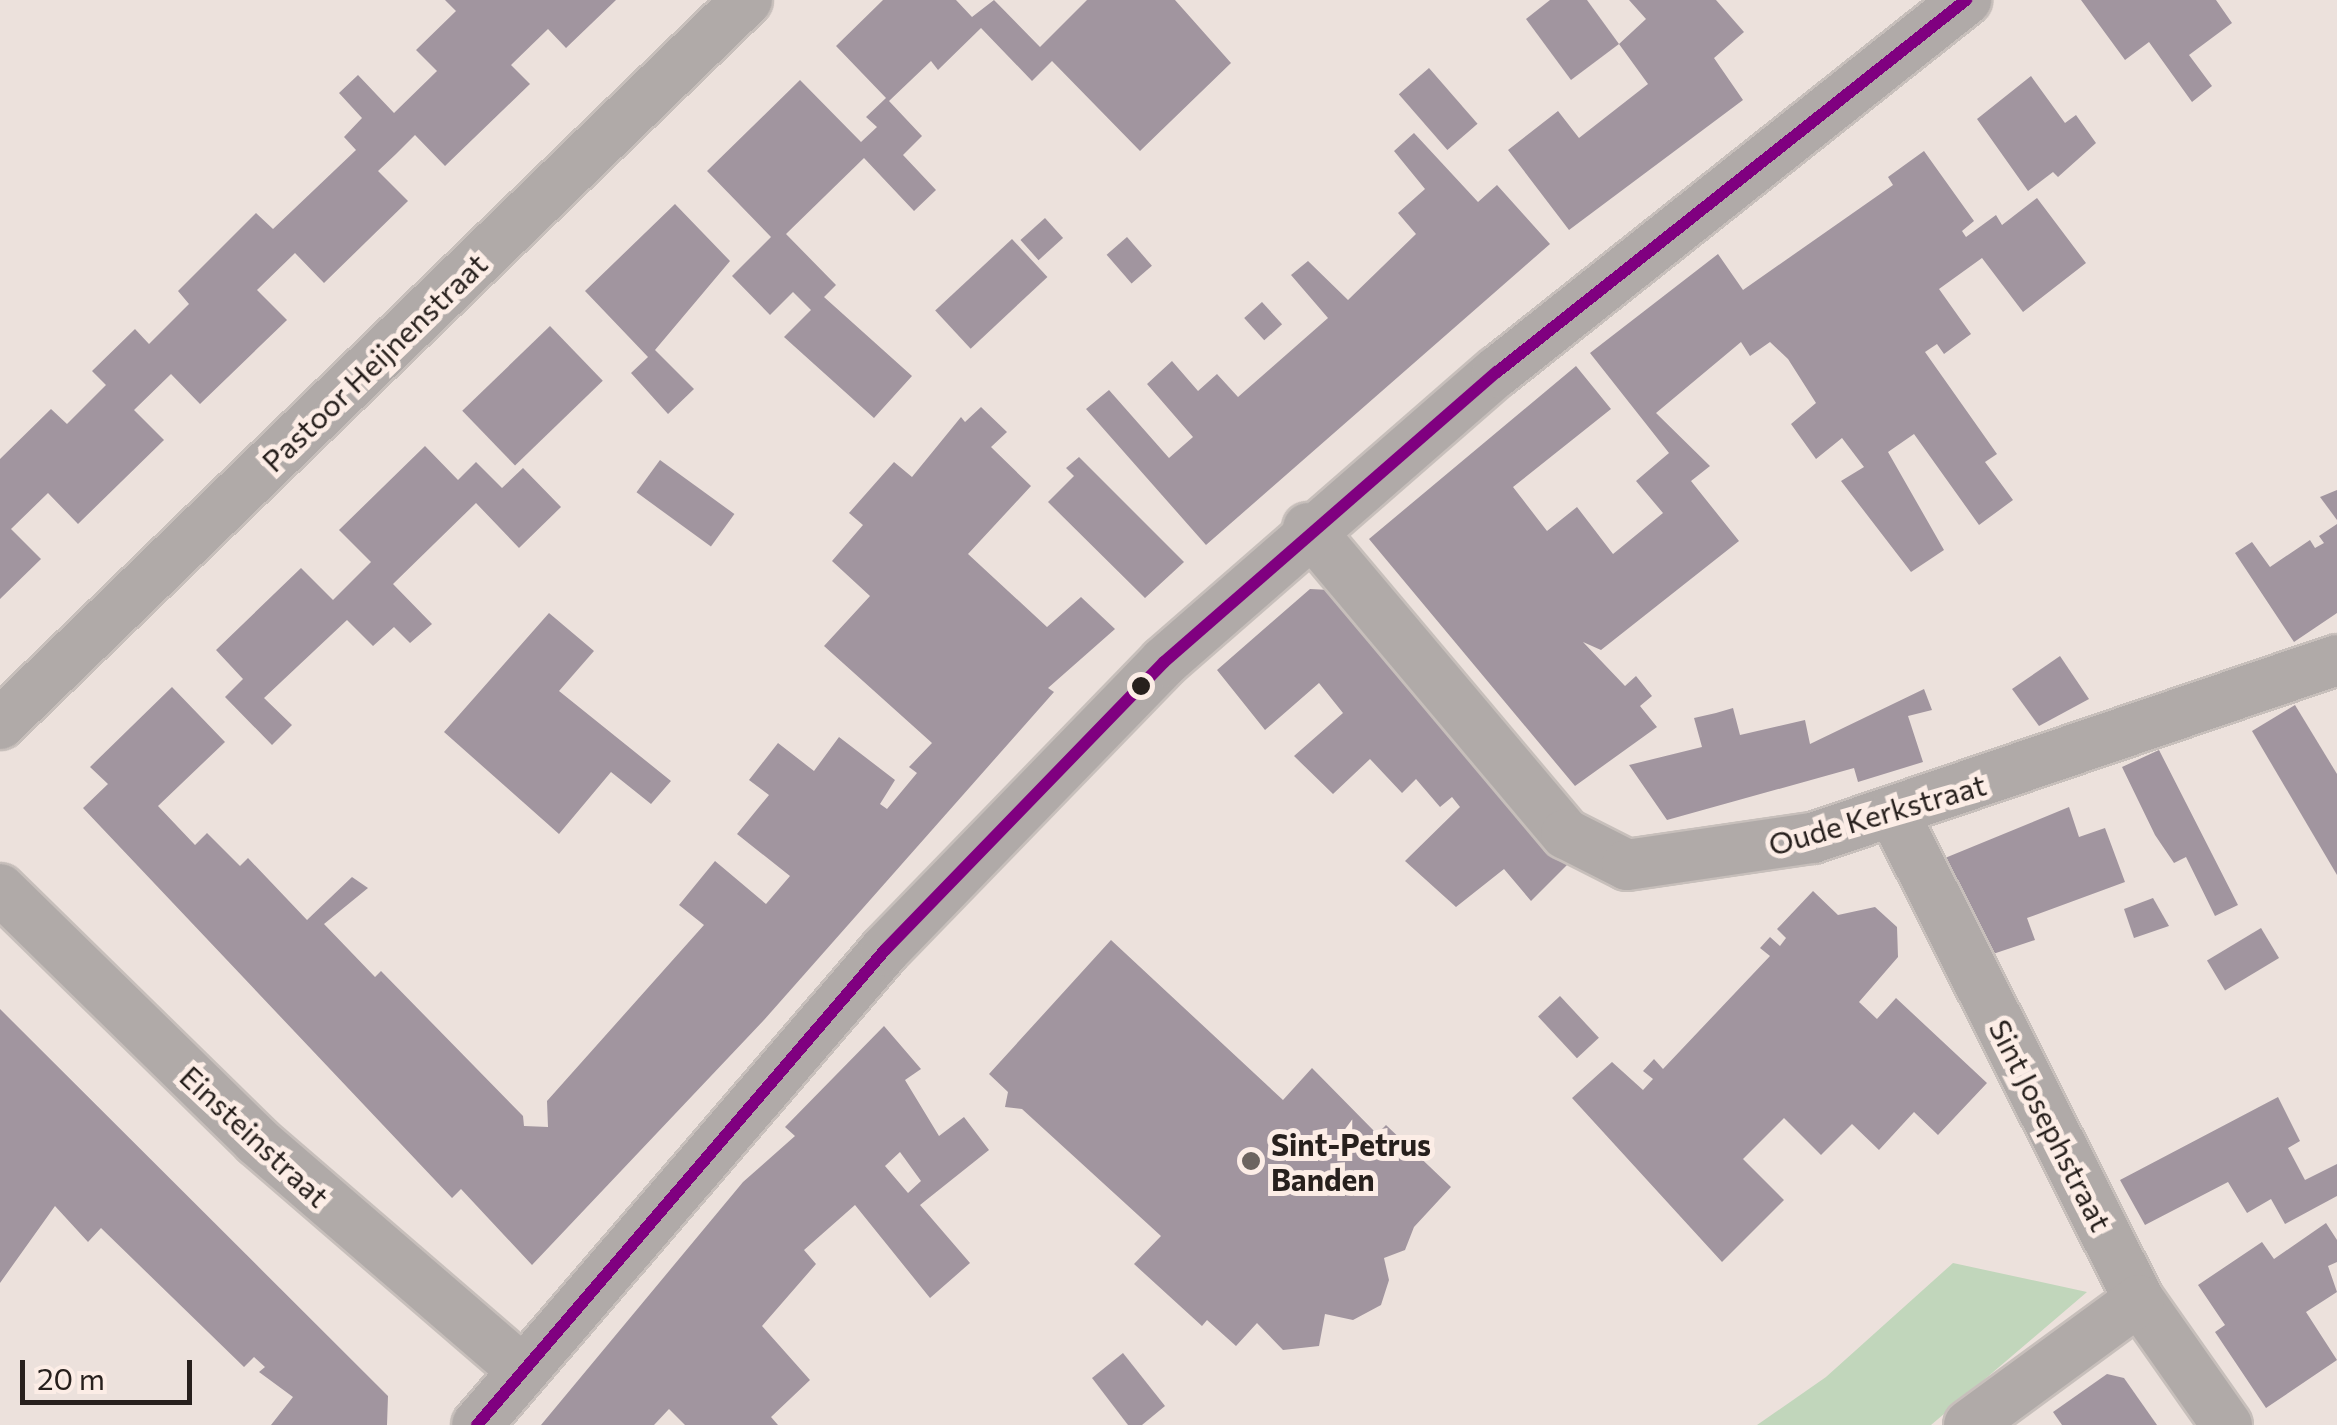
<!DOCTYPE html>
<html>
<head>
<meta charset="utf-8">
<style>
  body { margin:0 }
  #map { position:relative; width:2337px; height:1425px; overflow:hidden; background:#ece1dc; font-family:Commissioner,sans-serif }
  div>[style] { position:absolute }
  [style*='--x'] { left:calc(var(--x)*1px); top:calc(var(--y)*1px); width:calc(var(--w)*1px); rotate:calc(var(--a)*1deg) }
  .green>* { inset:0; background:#c1d6bb }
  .building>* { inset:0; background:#a1959f; transform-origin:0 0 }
  .roads { filter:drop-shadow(2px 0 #c7bfbb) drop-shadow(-2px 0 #c7bfbb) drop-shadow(0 2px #c7bfbb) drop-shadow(0 -2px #c7bfbb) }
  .street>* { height:50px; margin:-25px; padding:0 25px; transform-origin:25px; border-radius:25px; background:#b0aaa8 }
  .bus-1>* { height:12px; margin:-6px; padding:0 6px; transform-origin:6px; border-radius:6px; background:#800080 }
  .dots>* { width:28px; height:28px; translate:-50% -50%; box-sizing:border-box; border:5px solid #fcede6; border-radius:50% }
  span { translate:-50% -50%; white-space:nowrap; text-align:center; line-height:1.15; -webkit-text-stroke:10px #fcede6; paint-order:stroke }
  .street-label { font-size:30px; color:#27201d }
  .poi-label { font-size:30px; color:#27201d; font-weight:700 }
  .left { translate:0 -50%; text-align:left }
  .scale { position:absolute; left:20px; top:1360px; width:172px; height:45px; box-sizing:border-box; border:5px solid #27201d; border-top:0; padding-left:12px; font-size:30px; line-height:35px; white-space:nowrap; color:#27201d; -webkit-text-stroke:8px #fcede6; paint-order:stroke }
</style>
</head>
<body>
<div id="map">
  <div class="green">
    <i style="clip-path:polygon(1953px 1263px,2087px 1292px,1931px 1425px,1757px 1425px,1826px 1377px)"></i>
  </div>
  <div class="building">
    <i style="clip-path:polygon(445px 0,616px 0,566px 48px,548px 29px,511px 65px,530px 84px,445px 166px,415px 135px,396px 154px,378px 171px,408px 201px,324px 283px,295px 253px,257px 290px,287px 320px,200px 404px,171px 374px,134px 410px,164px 440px,78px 524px,48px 493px,11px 529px,41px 559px,0 599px,0 459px,51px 409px,67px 424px,106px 385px,92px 371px,135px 329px,149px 344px,189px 304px,178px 291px,256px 213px,273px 229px,356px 150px,344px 137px,362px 118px,339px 93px,358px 75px,394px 113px,437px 71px,416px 50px,456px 11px)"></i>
    <i style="clip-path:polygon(883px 0,956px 0,972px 17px,994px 0,1040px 47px,1087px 0,1175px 0,1231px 63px,1140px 151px,1052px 61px,1032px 81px,981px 28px,938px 70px,931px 61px,889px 101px,922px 136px,903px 155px,936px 190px,914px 211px,864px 158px,786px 234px,836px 285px,824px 297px,912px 376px,874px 418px,784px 337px,811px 310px,793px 292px,770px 315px,732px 276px,771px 237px,707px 171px,800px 80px,861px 142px,877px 127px,866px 117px,886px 98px,836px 46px)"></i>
    <i style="clip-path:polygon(1550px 0,1587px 0,1619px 44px,1571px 80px,1526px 19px)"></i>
    <i style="clip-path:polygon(1629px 0,1716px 0,1744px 32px,1714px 58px,1743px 100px,1569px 230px,1508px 150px,1558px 111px,1579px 138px,1648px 84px,1619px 44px,1646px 19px)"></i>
    <i style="clip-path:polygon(2081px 0,2216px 0,2232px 23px,2189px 55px,2212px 86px,2192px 102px,2149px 42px,2125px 60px)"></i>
    <i style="left:1429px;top:68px;width:74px;height:40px;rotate:49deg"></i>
    <i style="clip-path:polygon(2031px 76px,2065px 123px,2076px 115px,2096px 143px,2058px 177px,2053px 172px,2028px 191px,1977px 119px)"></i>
    <i style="clip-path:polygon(1414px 133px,1478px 202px,1497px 185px,1550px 244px,1206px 545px,1086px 409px,1109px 390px,1169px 458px,1193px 437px,1147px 384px,1172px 361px,1198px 391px,1217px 374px,1238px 397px,1328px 318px,1291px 275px,1308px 261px,1348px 300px,1416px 234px,1398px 213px,1425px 189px,1394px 151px)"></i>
    <i style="clip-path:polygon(1924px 151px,1974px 221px,1962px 231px,1966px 237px,1996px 215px,2002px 225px,2037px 198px,2086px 263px,2023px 312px,1982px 258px,1939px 289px,1971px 334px,1944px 354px,1937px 344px,1925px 352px,1997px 454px,1985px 462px,2013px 500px,1979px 525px,1914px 434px,1888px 452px,1944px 550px,1911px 572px,1841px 481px,1864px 467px,1842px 438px,1816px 459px,1791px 424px,1816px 403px,1788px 359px,1770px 342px,1750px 356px,1741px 342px,1656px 413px,1710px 466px,1691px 481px,1739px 541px,1601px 650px,1583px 642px,1625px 686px,1636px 676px,1652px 696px,1640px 706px,1657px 727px,1575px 786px,1369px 539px,1576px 366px,1611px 409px,1513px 487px,1547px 531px,1577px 507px,1613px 554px,1663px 513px,1636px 481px,1669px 453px,1590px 353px,1718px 254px,1743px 290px,1893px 185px,1888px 177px)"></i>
    <i style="clip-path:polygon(675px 204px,730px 261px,655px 350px,694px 389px,668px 414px,631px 373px,648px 357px,585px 291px)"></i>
    <i style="left:1045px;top:218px;width:27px;height:33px;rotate:48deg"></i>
    <i style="left:1127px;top:237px;width:38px;height:27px;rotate:49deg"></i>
    <i style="left:1012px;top:239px;width:52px;height:105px;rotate:47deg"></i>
    <i style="left:1262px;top:302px;width:30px;height:24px;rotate:48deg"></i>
    <i style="left:550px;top:326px;width:76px;height:122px;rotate:46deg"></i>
    <i style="clip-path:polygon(981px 407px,1007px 432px,991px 447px,1031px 486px,968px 554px,1047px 627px,1081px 597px,1115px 629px,1048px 688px,1054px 692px,764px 1020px,532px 1265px,461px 1189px,452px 1198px,83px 808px,108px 784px,90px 767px,172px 687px,225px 742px,158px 806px,195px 845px,207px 833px,240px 866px,248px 858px,307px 920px,352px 877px,368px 888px,324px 924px,375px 977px,381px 971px,523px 1116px,524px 1126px,548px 1127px,547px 1101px,704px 925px,679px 905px,715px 861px,766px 904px,790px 876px,737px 834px,769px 795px,749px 780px,778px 743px,814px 771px,839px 737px,895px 780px,880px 804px,887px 809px,917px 773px,909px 767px,932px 743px,824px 646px,870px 596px,832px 561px,863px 525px,849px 513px,894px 462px,912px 477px,961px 417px,965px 422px)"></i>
    <i style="clip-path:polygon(425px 446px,458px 480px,476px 462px,502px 488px,523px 468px,561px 507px,519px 548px,476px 503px,393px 584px,432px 624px,410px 643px,394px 627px,373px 646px,347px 620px,264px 698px,292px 725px,272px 745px,225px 697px,243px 679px,216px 650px,301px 568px,333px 600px,371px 562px,339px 530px)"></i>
    <i style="clip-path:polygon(1079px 457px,1184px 562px,1145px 598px,1048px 502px,1074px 476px,1066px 468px)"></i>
    <i style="left:660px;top:460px;width:92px;height:40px;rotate:36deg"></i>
    <i style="clip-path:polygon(2337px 490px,2337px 520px,2320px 497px)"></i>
    <i style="clip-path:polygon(2337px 524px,2337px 613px,2294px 642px,2235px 553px,2252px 542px,2270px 567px,2310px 540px,2315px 548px,2324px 543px,2319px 536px)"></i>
    <i style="clip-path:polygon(1310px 589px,1330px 590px,1569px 863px,1531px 901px,1504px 869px,1456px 907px,1405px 861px,1460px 807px,1452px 797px,1440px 807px,1416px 779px,1402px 793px,1370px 759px,1333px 794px,1294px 756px,1343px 713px,1319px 683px,1265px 730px,1217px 670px)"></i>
    <i style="clip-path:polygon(549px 613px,594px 651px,559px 691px,671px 781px,651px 804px,611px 772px,559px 834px,444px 732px)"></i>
    <i style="clip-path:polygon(2060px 656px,2089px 699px,2039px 726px,2012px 689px)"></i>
    <i style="clip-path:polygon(1924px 689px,1932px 710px,1908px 716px,1923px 762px,1858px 782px,1854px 768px,1667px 820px,1629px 765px,1702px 747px,1694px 718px,1716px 713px,1733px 708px,1740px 735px,1805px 720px,1810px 744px)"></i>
    <i style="clip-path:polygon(2295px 705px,2337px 774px,2337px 875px,2252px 731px)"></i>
    <i style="clip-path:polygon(2159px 750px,2238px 905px,2215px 916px,2186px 857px,2174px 863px,2155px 835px,2122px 767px)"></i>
    <i style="clip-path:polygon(2069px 807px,2079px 837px,2105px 828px,2125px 882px,2027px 918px,2035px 940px,1990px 955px,1945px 858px)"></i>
    <i style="clip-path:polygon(1813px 891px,1838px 915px,1875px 907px,1897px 927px,1898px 957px,1859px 1002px,1877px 1019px,1896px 998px,1987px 1083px,1938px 1135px,1914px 1112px,1879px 1150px,1852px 1124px,1821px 1155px,1784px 1118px,1743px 1159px,1784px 1200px,1722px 1262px,1572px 1098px,1612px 1062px,1643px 1090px,1653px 1079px,1643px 1071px,1654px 1059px,1663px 1069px,1770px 956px,1760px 948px,1770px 937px,1780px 946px,1786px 938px,1777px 929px)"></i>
    <i style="clip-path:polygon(2153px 898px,2169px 926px,2134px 938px,2124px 909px)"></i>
    <i style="left:2261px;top:928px;width:35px;height:63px;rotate:59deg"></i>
    <i style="clip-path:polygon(1111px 940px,1283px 1100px,1312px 1068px,1377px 1134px,1386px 1125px,1451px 1187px,1414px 1227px,1405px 1250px,1384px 1258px,1389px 1280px,1381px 1305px,1353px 1320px,1325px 1314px,1319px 1346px,1283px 1350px,1257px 1323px,1236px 1346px,1207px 1320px,1202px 1326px,1134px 1264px,1161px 1236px,1022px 1109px,1005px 1107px,1008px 1092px,989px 1074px)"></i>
    <i style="left:1560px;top:996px;width:57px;height:30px;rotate:47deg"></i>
    <i style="clip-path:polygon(0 1009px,388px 1396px,387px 1425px,271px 1425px,293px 1397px,259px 1372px,265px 1367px,254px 1357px,244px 1367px,101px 1228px,88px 1242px,55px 1206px,0 1283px)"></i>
    <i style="clip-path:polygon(evenodd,884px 1026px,921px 1069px,905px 1080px,939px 1136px,964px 1117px,989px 1150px,920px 1205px,970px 1263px,930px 1298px,855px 1205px,804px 1250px,816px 1264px,762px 1326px,810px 1380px,771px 1417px,778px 1425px,685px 1425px,669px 1409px,654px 1425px,541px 1425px,743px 1182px,795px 1136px,785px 1127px,884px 1026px,900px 1152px,921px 1181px,908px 1193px,885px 1166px,900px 1152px)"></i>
    <i style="clip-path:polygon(2278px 1097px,2300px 1141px,2288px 1148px,2305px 1180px,2337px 1164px,2337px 1196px,2285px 1224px,2271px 1199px,2247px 1213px,2228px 1182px,2145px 1225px,2120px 1180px)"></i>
    <i style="clip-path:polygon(2326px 1223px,2337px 1240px,2337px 1262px,2328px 1266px,2337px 1292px,2306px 1312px,2337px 1360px,2266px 1408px,2215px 1332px,2225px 1325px,2198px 1285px,2262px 1242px,2274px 1259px)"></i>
    <i style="clip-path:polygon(1123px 1353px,1165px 1406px,1142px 1425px,1128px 1425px,1092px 1378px)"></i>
    <i style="clip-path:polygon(2107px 1374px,2124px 1378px,2157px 1425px,2062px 1425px,2053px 1412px)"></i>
  </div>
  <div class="roads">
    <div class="street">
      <i style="--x:1308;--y:528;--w:400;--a:49.9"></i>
      <i style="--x:1566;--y:834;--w:68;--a:26.9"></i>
      <i style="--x:1627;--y:865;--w:188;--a:-8.3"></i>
      <i style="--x:1813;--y:838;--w:553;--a:-18.76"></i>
      <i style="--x:0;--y:724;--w:1040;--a:-44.1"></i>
      <i style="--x:1894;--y:814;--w:544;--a:63.25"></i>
      <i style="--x:2139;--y:1300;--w:153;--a:54.9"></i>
      <i style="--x:0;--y:889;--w:360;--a:44.4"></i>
      <i style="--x:257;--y:1141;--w:350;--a:40.8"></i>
      <i style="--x:477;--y:1425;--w:626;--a:-49.34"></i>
      <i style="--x:885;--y:950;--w:401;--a:-45.9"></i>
      <i style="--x:1164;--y:662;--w:442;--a:-41.1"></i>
      <i style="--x:1497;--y:372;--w:599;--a:-38.42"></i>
      <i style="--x:1969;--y:1425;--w:211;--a:-36.3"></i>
    </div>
  </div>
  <div class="bus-1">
    <i style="--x:477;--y:1425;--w:626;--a:-49.34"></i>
    <i style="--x:885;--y:950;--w:401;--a:-45.9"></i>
    <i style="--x:1164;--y:662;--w:442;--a:-41.1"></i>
    <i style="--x:1497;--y:372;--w:599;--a:-38.42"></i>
  </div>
  <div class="dots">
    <i style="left:1141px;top:686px;background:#27201d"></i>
    <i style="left:1251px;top:1161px;background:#6c6460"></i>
  </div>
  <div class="street-label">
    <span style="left:374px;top:362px;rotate:-44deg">Pastoor Heijnenstraat</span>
    <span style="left:1877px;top:814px;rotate:-16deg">Oude Kerkstraat</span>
    <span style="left:2051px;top:1125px;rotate:63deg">Sint Josephstraat</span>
    <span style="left:255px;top:1136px;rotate:43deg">Einsteinstraat</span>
  </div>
  <div class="poi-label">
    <span class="left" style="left:1271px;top:1161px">Sint-Petrus<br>Banden</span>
  </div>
  <div class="scale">20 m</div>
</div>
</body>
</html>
